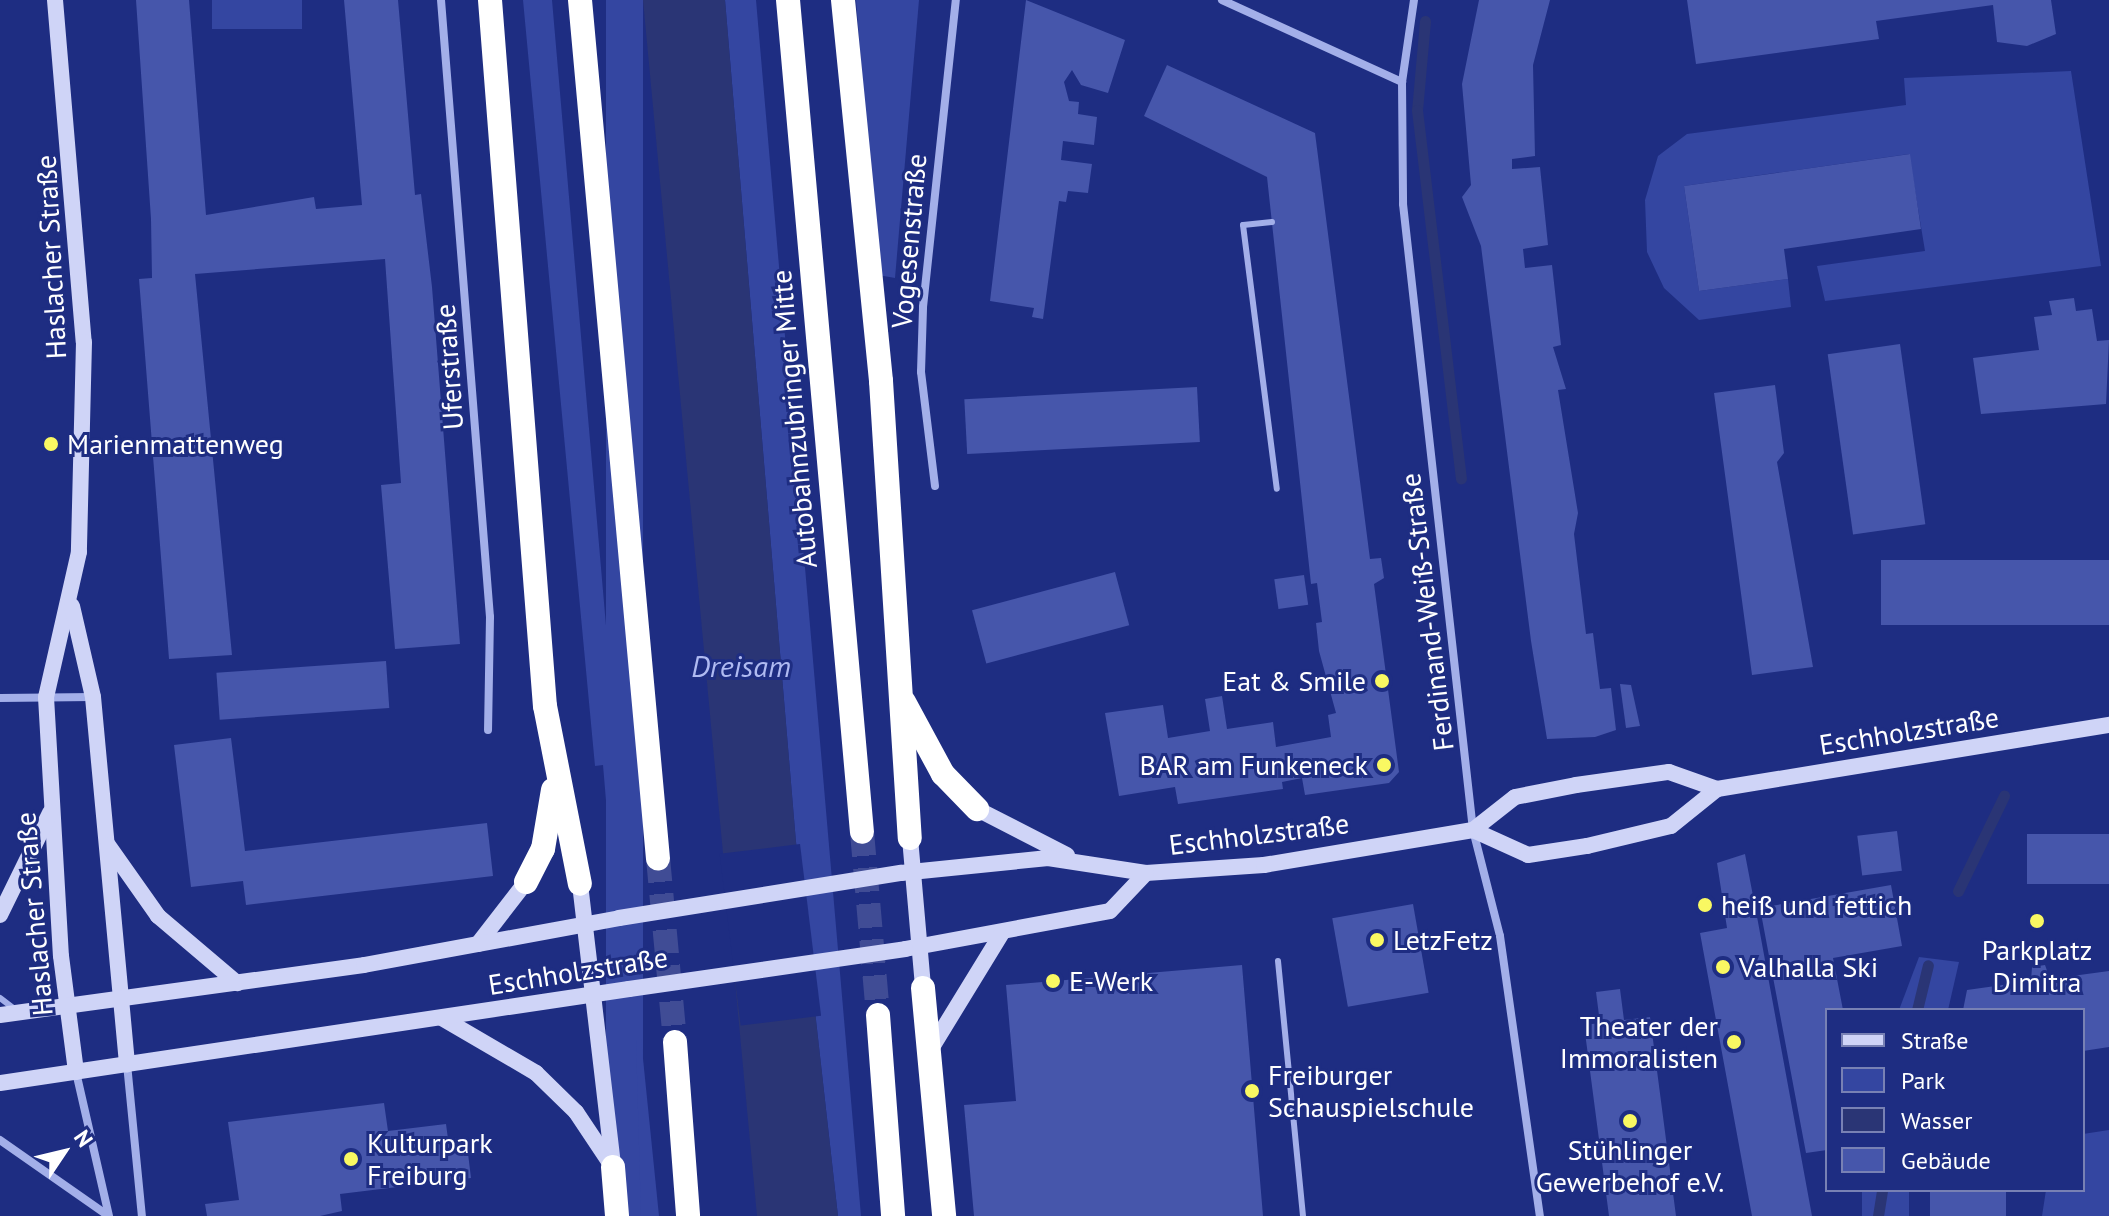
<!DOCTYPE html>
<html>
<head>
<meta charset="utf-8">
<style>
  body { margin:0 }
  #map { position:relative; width:2109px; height:1216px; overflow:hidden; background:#1e2d82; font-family:"PT Sans",sans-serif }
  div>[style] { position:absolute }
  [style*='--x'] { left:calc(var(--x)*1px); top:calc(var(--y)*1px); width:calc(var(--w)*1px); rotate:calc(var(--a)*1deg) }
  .green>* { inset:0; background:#3446a1; transform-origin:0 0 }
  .water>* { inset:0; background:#2a3575 }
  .pier>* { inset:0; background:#1e2d82; transform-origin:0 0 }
  .stream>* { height:11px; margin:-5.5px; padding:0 5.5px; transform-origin:5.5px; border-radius:5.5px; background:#2a3575 }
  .building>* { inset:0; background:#4656ab; transform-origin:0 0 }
  .highway-tunnel>* { height:24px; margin-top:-12px; transform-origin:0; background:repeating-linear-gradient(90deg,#404c95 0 24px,transparent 0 36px) }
  .lane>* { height:6px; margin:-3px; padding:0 3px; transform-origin:3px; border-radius:3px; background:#a3afe9 }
  .street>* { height:8px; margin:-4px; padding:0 4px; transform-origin:4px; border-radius:4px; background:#a3afe9 }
  .secondary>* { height:16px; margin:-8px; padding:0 8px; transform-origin:8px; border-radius:8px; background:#cfd4f7 }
  .highway>* { height:24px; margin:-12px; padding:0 12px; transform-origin:12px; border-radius:12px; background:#fff }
  .secondary-bridge>* { height:16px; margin:-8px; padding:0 8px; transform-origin:8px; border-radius:8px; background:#cfd4f7 }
  .dots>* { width:22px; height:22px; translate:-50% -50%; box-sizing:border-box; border:4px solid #1e2d82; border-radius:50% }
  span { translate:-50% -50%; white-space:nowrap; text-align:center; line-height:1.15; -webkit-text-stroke:6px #1e2d82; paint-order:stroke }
  .street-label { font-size:28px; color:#fff }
  .poi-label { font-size:28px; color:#fff }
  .left { translate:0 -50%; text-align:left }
  .right { translate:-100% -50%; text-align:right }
  .water-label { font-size:30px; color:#afbaf1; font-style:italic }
  .legend { position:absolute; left:1825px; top:1008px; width:260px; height:184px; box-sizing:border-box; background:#1e2d82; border:2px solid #7881b4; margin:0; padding:10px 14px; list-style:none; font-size:24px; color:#fff }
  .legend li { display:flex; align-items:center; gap:16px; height:40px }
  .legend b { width:40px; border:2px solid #7881b4 }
  .north { position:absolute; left:24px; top:1112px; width:80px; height:80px; -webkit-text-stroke:6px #1e2d82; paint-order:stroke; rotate:55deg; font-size:22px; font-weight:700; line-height:32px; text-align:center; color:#fff }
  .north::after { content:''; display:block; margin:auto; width:28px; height:36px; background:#fff; clip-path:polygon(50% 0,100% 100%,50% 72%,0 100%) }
</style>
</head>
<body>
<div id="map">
  <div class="green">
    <i style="left:212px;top:0;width:90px;height:29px"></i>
    <i style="clip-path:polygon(523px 0,552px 0,627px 869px,612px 872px,603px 765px,595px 766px)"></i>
    <i style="left:606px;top:0;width:37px;height:1221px"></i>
    <i style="clip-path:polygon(725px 0,756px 0,861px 1216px,838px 1216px,796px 842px)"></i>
    <i style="clip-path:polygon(856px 0,919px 0,895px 278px,878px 275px)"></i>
    <i style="clip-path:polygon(2071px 71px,2101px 266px,1825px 301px,1817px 266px,1925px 251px,1909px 154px,1684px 186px,1699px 291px,1788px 279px,1791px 307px,1699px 320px,1664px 288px,1647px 252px,1645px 200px,1658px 156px,1687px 134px,1906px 105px,1904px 78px)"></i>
    <i style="clip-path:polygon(1919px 957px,1959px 962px,1948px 1010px,1899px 1010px)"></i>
    <i style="clip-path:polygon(636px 1039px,641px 1039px,659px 1216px,641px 1216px)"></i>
    <i style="clip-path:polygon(2109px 1130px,2109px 1216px,2042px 1216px,2046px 1190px,2083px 1190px,2083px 1134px)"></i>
    <i style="left:1862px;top:1190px;width:47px;height:26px"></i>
  </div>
  <div class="water">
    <i style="clip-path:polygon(643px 0,725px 0,796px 842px,838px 1216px,757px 1216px)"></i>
  </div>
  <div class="pier">
    <i style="left:800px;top:844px;width:173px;height:81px;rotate:83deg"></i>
  </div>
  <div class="stream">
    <i style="--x:1425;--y:21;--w:89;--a:95.1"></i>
    <i style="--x:1417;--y:110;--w:371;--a:83.2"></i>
    <i style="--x:1958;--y:891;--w:106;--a:-64.2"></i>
    <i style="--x:1917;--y:1010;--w:46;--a:-76.3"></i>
    <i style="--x:1878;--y:1216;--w:26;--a:-81"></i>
  </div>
  <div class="building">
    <i style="clip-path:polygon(136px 0,189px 0,206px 215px,314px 197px,316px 209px,362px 205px,344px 0,398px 0,415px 195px,421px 194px,432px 287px,460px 644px,395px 649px,381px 485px,401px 483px,385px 259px,195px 274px,232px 655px,169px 659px,139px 279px,152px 278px,151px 219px)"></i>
    <i style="clip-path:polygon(1026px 0,1125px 40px,1108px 93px,1081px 85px,1072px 70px,1064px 82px,1069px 101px,1079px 102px,1078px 114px,1097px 117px,1094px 145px,1063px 141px,1061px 160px,1092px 164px,1088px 193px,1068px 191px,1066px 202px,1059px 201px,1043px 319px,1032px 317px,1034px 308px,990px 301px)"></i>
    <i style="clip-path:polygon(1479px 0,1550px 0,1533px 65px,1535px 156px,1512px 159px,1512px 169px,1540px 167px,1548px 245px,1523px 249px,1525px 268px,1552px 265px,1561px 345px,1553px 347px,1566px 389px,1558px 390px,1578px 513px,1574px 534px,1586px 634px,1593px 633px,1600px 689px,1611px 688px,1616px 730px,1595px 737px,1547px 739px,1531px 641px,1481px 246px,1462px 197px,1471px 185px,1462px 84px)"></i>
    <i style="clip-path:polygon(1687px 0,2051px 0,2056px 34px,2027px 46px,1997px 42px,1993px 5px,1876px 21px,1879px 39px,1696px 64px)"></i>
    <i style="clip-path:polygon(1167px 65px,1315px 133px,1370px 559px,1381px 558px,1384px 578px,1374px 584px,1399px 772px,1389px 783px,1305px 795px,1302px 778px,1282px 782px,1283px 789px,1178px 804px,1175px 787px,1119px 796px,1105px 713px,1163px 705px,1168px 738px,1210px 731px,1205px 699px,1222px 696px,1227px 729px,1273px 722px,1276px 747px,1331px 737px,1328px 715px,1336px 713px,1319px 651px,1316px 623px,1322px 622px,1317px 583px,1311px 584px,1267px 177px,1144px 116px)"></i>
    <i style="clip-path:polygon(1910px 154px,1921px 229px,1784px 249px,1788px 279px,1699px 291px,1684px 186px)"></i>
    <i style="clip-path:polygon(2074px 298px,2076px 311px,2092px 309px,2097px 341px,2109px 340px,2106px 404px,1981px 414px,1973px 358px,2039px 350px,2034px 317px,2052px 315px,2049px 301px)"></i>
    <i style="left:1900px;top:344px;width:182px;height:73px;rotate:82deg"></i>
    <i style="clip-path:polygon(1775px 385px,1784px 453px,1777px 462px,1813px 667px,1752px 675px,1714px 393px)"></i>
    <i style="left:1197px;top:387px;width:55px;height:233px;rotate:87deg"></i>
    <i style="left:2109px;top:560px;width:65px;height:228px;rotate:90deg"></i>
    <i style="left:1115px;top:572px;width:55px;height:148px;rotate:75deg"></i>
    <i style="left:1304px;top:575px;width:30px;height:30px;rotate:82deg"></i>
    <i style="left:386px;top:661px;width:47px;height:170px;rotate:86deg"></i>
    <i style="clip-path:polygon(1620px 684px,1631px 685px,1640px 726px,1626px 728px)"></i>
    <i style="clip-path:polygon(231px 738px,245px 851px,487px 823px,493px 876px,246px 905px,243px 881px,191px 887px,174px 745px)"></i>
    <i style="left:1897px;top:831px;width:40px;height:40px;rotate:83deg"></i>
    <i style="left:2109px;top:834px;width:50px;height:82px;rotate:90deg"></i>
    <i style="clip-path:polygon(1745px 854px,1758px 922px,1812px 1216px,1752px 1216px,1700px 933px,1727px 928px,1717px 863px)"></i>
    <i style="clip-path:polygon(1891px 885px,1902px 946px,1833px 958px,1843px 1010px,1827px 1010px,1827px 1150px,1806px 1153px,1760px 908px)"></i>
    <i style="left:1413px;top:904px;width:90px;height:82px;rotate:80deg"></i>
    <i style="clip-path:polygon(1242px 965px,1263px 1216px,974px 1216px,964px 1105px,1016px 1101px,1006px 985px)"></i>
    <i style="clip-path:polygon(2045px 965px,2050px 979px,2109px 971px,2109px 1047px,2083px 1051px,2083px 1010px,1963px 1010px,1967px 990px,2031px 981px,2032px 967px)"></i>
    <i style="clip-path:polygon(1620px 989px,1624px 1020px,1650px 1017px,1676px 1216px,1609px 1216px,1584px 1025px,1600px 1023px,1596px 992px)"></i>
    <i style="clip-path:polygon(384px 1103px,388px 1131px,446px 1124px,448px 1139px,466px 1137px,471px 1178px,340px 1194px,342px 1211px,320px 1216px,207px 1216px,205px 1204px,239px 1200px,228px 1122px)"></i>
    <i style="left:1930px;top:1190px;width:76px;height:26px"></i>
  </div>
  <div class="highway-tunnel">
    <i style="--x:862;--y:832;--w:184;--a:85"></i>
    <i style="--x:658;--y:858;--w:185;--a:84.7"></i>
  </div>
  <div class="lane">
    <i style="--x:1272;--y:222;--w:29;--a:174"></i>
    <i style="--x:1243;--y:225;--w:266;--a:82.7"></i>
    <i style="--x:1278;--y:961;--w:256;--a:84.4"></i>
    <i style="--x:0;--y:998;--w:20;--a:37"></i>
  </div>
  <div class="street">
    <i style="--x:441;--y:0;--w:619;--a:85.46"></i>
    <i style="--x:490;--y:617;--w:113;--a:91"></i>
    <i style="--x:1222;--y:0;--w:198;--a:24.5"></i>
    <i style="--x:1414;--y:0;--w:83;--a:98.3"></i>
    <i style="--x:1402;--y:82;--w:122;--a:89.5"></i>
    <i style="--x:1403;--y:204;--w:630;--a:83.62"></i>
    <i style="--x:1473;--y:830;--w:109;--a:75.7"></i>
    <i style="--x:1500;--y:936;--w:283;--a:81.9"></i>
    <i style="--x:935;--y:486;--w:115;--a:-97"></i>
    <i style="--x:921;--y:372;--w:65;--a:-88.2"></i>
    <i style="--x:923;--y:307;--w:309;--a:-83.9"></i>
    <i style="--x:0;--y:698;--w:93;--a:-0.6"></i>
    <i style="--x:127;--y:1064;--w:153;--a:84.4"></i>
    <i style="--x:76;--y:1072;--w:148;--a:77.1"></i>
    <i style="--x:0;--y:1140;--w:131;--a:35"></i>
  </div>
  <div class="secondary">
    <i style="--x:55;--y:0;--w:343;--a:85.2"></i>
    <i style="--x:84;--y:342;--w:210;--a:91.4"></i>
    <i style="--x:79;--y:552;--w:149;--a:102.8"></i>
    <i style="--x:46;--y:697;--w:259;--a:86.7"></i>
    <i style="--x:61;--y:956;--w:117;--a:82.6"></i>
    <i style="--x:72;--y:606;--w:93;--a:77"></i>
    <i style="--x:93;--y:697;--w:369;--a:84.7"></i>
    <i style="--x:977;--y:809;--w:101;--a:27.1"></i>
    <i style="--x:1473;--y:830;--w:60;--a:24.4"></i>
    <i style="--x:1528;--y:855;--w:60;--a:-8.7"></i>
    <i style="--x:1587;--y:846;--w:86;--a:-13.4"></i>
    <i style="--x:1671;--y:826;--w:59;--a:-38.8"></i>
    <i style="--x:910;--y:838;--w:151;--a:85"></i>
    <i style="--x:108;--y:845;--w:87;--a:54.8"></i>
    <i style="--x:158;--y:916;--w:104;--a:40.3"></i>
    <i style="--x:901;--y:873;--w:148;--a:-5.8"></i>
    <i style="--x:1048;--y:858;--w:99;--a:8.7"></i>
    <i style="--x:1146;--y:873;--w:118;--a:-3.9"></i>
    <i style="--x:1264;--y:865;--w:212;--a:-9.5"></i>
    <i style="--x:1473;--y:830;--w:53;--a:-38.2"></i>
    <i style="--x:1515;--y:797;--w:62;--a:-11.1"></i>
    <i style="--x:1576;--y:785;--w:94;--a:-8"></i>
    <i style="--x:1669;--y:772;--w:51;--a:19.5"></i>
    <i style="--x:1717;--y:789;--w:397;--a:-9.3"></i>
    <i style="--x:580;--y:884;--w:285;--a:83.3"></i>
    <i style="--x:0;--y:915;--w:114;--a:-63.9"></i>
    <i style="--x:478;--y:944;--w:78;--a:-52.3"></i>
    <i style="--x:905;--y:949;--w:208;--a:-10.5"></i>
    <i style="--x:1110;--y:911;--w:52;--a:-46.5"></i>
    <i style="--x:0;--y:1015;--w:367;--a:-7.8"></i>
    <i style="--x:364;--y:965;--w:259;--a:-10.4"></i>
    <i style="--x:442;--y:1018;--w:109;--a:30.3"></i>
    <i style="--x:536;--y:1073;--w:56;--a:44.3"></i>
    <i style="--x:576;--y:1112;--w:61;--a:56.3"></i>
    <i style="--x:929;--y:1052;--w:140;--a:-58.5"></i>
    <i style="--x:0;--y:1083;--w:636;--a:-8.5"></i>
  </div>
  <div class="highway">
    <i style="--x:490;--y:0;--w:708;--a:85.55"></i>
    <i style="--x:545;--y:706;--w:181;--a:78.9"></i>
    <i style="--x:580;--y:0;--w:862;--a:84.81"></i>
    <i style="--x:788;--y:0;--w:835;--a:84.92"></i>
    <i style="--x:843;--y:0;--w:383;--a:84.3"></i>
    <i style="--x:881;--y:381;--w:458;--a:86.4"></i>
    <i style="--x:904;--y:702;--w:82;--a:61.6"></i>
    <i style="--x:943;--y:774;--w:49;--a:45.8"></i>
    <i style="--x:526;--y:882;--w:37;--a:-63"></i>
    <i style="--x:543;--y:849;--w:60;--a:-80.4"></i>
    <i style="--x:923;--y:988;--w:229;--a:84.7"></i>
    <i style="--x:878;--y:1015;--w:202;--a:85.7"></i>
    <i style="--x:675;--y:1042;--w:174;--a:85.7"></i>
    <i style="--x:613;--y:1167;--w:49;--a:85.3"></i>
  </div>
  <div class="secondary-bridge">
    <i style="--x:619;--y:918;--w:286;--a:-9.1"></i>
    <i style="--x:629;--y:989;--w:279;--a:-8.2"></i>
  </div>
  <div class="dots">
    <i style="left:51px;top:444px;background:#f9f862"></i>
    <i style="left:1382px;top:681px;background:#f9f862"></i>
    <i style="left:1384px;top:765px;background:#f9f862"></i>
    <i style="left:1705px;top:905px;background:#f9f862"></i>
    <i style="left:2037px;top:921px;background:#f9f862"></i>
    <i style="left:1377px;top:940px;background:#f9f862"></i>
    <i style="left:1723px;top:967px;background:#f9f862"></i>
    <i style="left:1053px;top:981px;background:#f9f862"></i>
    <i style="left:1734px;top:1042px;background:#f9f862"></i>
    <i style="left:1252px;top:1091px;background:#f9f862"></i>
    <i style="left:1630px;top:1121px;background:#f9f862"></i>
    <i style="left:351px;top:1159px;background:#f9f862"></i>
  </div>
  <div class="street-label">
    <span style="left:909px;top:241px;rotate:-85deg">Vogesenstraße</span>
    <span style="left:51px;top:257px;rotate:-93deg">Haslacher Straße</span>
    <span style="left:449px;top:367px;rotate:-94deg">Uferstraße</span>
    <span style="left:794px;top:419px;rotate:-95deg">Autobahnzubringer Mitte</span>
    <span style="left:1427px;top:612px;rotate:-97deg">Ferdinand-Weiß-Straße</span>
    <span style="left:1909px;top:731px;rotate:-9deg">Eschholzstraße</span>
    <span style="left:1259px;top:834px;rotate:-7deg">Eschholzstraße</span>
    <span style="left:34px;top:914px;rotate:-95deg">Haslacher Straße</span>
    <span style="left:578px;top:971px;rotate:-9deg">Eschholzstraße</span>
  </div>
  <div class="poi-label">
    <span class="left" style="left:67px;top:444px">Marienmattenweg</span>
    <span class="right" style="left:1366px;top:681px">Eat &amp; Smile</span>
    <span class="right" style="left:1368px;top:765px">BAR am Funkeneck</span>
    <span class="left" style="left:1721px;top:905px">heiß und fettich</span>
    <span class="left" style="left:1393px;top:940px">LetzFetz</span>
    <span style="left:2037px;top:966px">Parkplatz<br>Dimitra</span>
    <span class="left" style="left:1739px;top:967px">Valhalla Ski</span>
    <span class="left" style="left:1069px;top:981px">E-Werk</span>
    <span class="right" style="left:1718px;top:1042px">Theater der<br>Immoralisten</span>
    <span class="left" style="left:1268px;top:1091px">Freiburger<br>Schauspielschule</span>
    <span class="left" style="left:367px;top:1159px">Kulturpark<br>Freiburg</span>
    <span style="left:1630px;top:1166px">Stühlinger<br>Gewerbehof e.V.</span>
  </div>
  <div class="water-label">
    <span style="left:741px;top:666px">Dreisam</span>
  </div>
  <ul class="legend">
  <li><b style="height:10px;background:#cfd4f7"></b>Straße</li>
  <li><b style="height:22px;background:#3446a1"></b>Park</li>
  <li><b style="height:22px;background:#2a3575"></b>Wasser</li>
  <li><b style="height:22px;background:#4656ab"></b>Gebäude</li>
  </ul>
  <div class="north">N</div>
</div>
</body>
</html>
